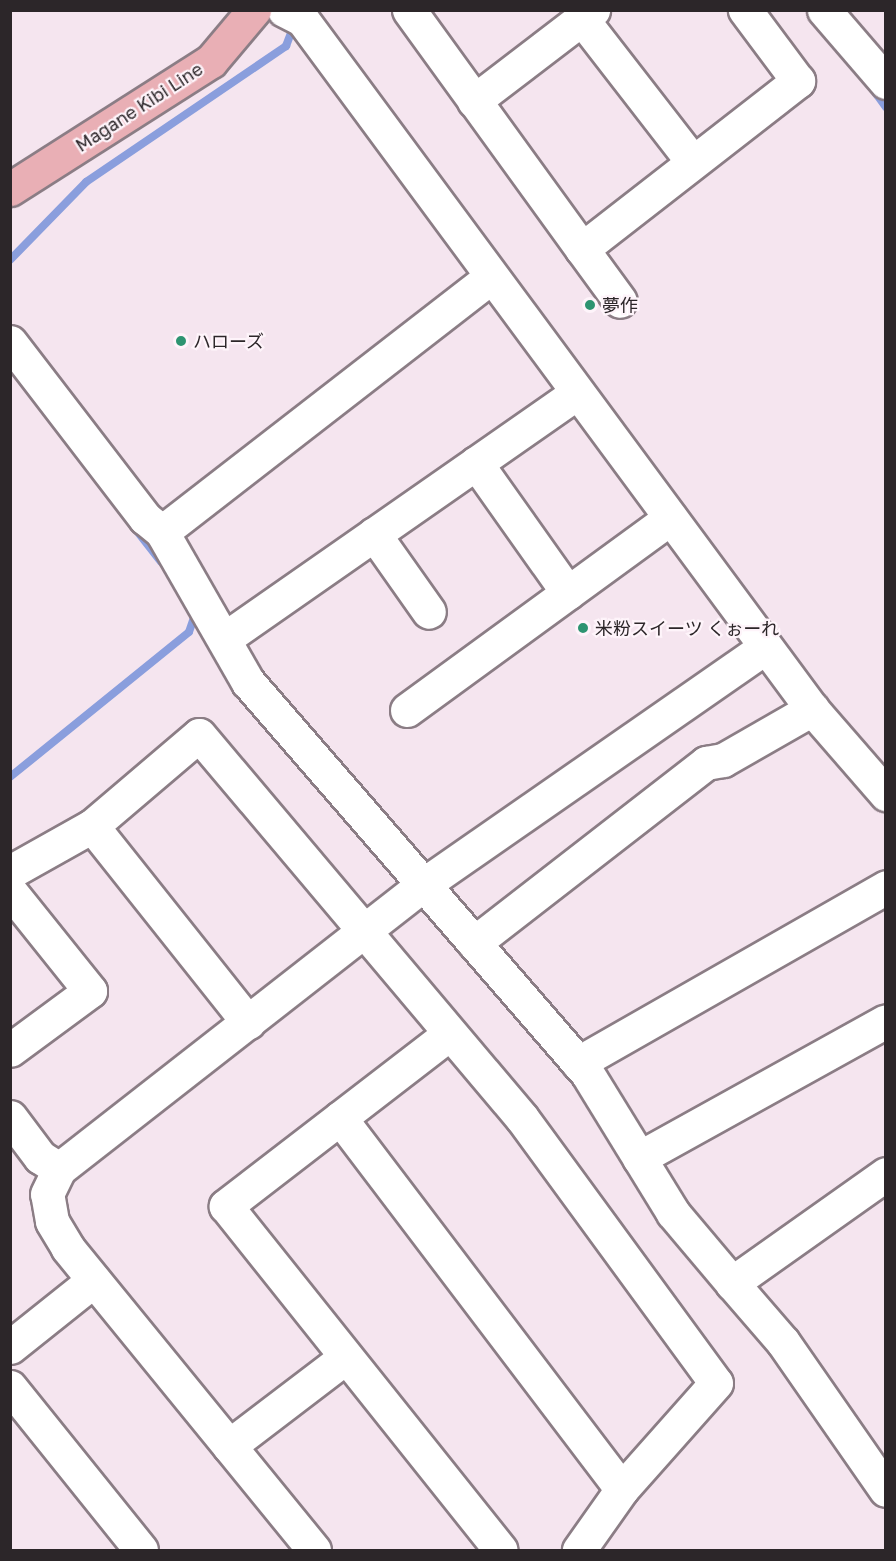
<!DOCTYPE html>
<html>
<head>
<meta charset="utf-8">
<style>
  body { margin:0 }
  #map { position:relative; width:896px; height:1561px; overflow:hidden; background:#f5e5ef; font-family:"Golos Text","Noto Sans JP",sans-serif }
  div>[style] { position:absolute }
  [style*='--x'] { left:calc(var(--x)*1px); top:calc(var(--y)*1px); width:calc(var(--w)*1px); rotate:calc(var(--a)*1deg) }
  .stream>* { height:8px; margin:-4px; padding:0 4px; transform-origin:4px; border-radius:4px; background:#8a9edd }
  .roads { filter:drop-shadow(2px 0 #8b7d85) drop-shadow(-2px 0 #8b7d85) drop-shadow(0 2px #8b7d85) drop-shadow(0 -2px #8b7d85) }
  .minor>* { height:33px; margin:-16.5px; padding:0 16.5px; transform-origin:16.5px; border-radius:16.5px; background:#fff }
  .major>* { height:33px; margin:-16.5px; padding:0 16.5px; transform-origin:16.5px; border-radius:16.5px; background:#e9afb5 }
  .dots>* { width:16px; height:16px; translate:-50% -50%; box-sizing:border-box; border:3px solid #fef4fa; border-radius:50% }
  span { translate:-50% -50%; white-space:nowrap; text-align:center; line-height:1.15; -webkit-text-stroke:4.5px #fef4fa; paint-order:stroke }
  .street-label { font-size:18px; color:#2c2629 }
  .poi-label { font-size:18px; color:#2c2629 }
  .left { translate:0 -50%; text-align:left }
  .frame { position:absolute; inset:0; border:12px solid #2c2629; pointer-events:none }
</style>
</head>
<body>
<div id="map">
  <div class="stream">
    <i style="--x:872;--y:88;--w:24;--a:54"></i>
    <i style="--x:10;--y:260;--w:109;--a:-45.7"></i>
    <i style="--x:86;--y:182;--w:242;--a:-34.2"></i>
    <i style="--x:286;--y:46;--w:25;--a:-69"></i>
    <i style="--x:137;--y:531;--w:39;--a:52"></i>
    <i style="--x:10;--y:777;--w:230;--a:-39"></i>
    <i style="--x:189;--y:632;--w:18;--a:-71"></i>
  </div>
  <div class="roads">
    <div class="minor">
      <i style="--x:284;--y:10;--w:20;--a:27"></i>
      <i style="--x:302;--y:19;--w:858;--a:53.53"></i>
      <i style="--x:812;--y:709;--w:113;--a:49"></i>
      <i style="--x:409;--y:10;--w:295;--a:54.1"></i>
      <i style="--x:582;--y:249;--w:274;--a:-37.9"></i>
      <i style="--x:798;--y:81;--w:89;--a:-126.7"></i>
      <i style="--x:824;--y:10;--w:95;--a:49.3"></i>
      <i style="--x:582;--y:19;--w:181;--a:52.2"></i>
      <i style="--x:474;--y:101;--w:150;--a:-37.4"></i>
      <i style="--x:582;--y:249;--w:64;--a:53.8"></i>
      <i style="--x:10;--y:342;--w:222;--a:52.5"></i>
      <i style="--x:145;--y:518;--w:22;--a:39"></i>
      <i style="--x:162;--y:532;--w:173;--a:60.2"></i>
      <i style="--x:248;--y:682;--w:517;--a:49.07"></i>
      <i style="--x:587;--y:1073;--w:164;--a:58.4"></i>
      <i style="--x:673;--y:1213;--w:92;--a:49.9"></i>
      <i style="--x:476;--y:463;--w:159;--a:54.7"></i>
      <i style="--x:162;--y:532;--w:416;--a:-37.8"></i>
      <i style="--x:374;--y:534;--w:95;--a:54.8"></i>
      <i style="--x:224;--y:639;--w:430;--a:-34.9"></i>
      <i style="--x:407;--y:710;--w:326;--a:-36.1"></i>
      <i style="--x:92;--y:826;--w:251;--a:51.5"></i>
      <i style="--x:10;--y:872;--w:94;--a:-29.3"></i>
      <i style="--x:92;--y:826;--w:140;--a:-40.4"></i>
      <i style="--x:199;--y:735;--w:501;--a:49.86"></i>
      <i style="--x:522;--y:1118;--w:328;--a:53.8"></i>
      <i style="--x:716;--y:1383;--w:142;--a:131.6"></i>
      <i style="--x:622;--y:1489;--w:75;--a:125.2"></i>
      <i style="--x:10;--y:891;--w:128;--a:51.3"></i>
      <i style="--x:90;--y:991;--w:99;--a:143.6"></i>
      <i style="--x:474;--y:943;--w:294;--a:-37.8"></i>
      <i style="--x:706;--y:763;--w:17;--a:-10"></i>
      <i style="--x:723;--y:760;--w:103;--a:-29.8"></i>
      <i style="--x:449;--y:1034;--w:282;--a:142.4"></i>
      <i style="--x:226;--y:1206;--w:440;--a:51.4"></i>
      <i style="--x:578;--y:1063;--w:355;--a:-29.7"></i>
      <i style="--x:10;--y:1117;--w:50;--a:53.1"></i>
      <i style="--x:40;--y:1157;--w:22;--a:32"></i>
      <i style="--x:340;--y:1118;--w:466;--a:52.8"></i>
      <i style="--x:639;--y:1158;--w:282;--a:-29"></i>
      <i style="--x:886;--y:1174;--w:189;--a:144.7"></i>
      <i style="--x:732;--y:1283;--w:78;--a:49.2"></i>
      <i style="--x:783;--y:1342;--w:180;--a:55.2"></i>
      <i style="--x:10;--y:1347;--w:107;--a:-38.6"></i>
      <i style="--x:10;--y:1387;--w:209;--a:51.2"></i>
      <i style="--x:229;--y:1446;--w:147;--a:-37.3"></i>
      <i style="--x:314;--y:1550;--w:390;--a:-129.2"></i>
      <i style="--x:68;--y:1248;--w:31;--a:-121"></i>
      <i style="--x:52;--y:1221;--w:27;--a:-100"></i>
      <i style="--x:47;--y:1194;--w:28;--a:-64"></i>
      <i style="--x:59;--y:1169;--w:462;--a:-38"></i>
      <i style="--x:423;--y:885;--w:417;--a:-34.8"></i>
    </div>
    <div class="major">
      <i style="--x:10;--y:189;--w:238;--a:-32.5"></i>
      <i style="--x:211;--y:61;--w:67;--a:-49.9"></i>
    </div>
  </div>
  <div class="dots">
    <i style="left:590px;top:305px;background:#2d9471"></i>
    <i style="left:181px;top:341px;background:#2d9471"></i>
    <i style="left:583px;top:628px;background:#2d9471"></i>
  </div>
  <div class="street-label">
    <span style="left:139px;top:107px;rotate:-33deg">Magane Kibi Line</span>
  </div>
  <div class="poi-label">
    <span class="left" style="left:602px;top:305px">夢作</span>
    <span class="left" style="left:193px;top:341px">ハローズ</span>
    <span class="left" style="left:595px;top:628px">米粉スイーツ くぉーれ</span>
  </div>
  <div class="frame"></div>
</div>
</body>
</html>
